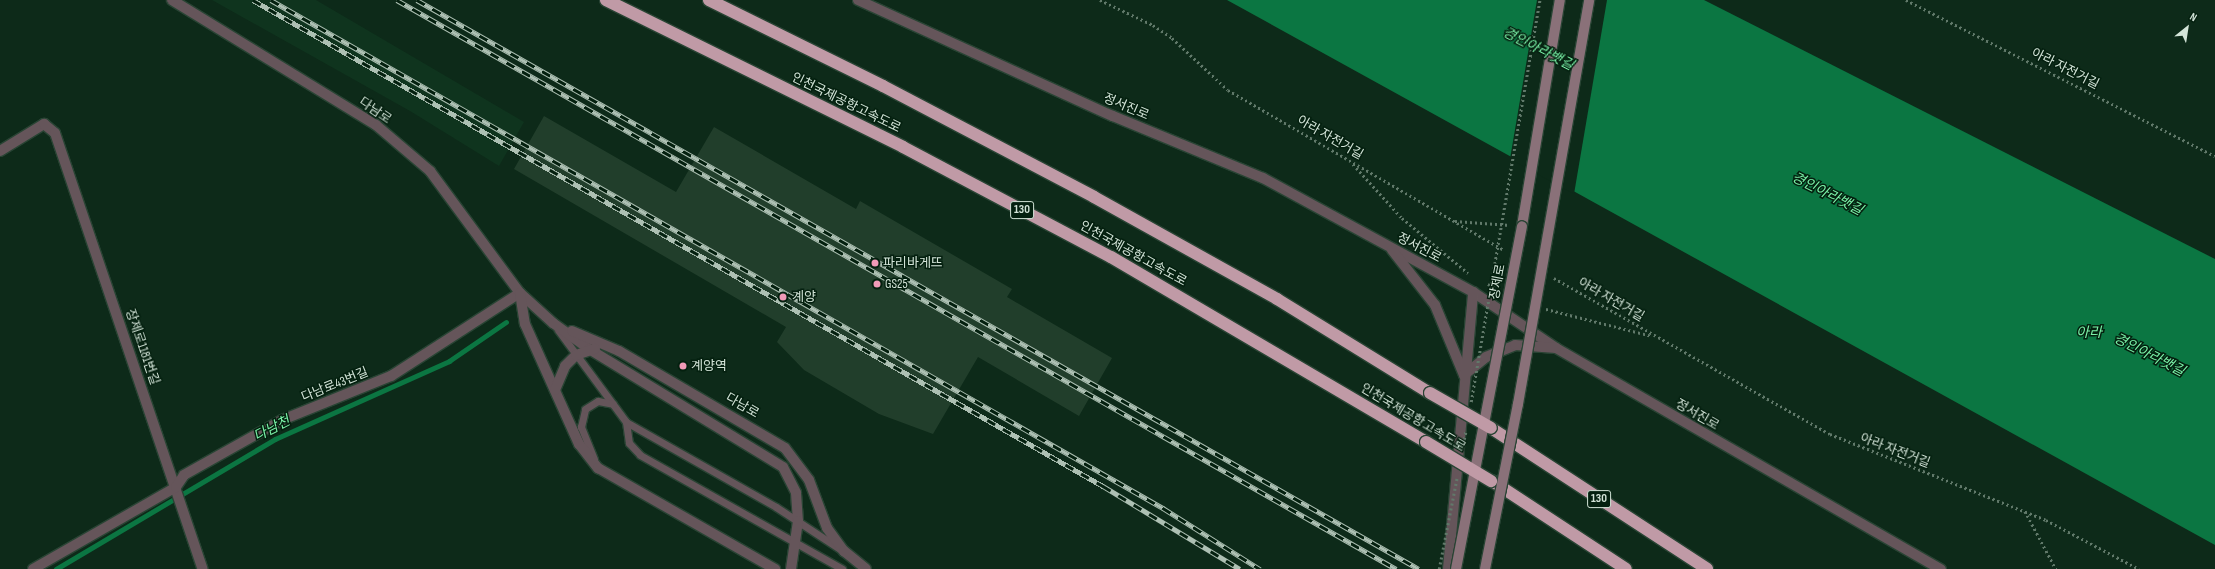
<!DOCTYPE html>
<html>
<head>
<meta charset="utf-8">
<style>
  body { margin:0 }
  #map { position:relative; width:2215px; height:569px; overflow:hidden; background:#0d2a19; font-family:"Sofia Sans Condensed","Noto Sans KR",sans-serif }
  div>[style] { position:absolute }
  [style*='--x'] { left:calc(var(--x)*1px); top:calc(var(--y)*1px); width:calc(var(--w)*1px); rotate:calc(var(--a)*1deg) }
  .built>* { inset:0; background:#0f341e }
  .water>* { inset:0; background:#0b7642 }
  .pier>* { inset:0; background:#0d2a19 }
  .stream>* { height:5px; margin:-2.5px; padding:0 2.5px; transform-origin:2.5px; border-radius:2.5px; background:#0b7642 }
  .building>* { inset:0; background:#213e2b }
  .path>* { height:2.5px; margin-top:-1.25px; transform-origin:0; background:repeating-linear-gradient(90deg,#61796a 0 2px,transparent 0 5px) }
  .roads { filter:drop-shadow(1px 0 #294434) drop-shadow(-1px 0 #294434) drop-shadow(0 1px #294434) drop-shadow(0 -1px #294434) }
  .service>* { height:7px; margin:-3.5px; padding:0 3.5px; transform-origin:3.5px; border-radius:3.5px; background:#65555a }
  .minor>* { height:10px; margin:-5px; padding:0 5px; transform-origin:5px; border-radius:5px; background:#65555a }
  .tertiary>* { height:10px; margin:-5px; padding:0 5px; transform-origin:5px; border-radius:5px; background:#65555a }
  .secondary>* { height:10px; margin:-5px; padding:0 5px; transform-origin:5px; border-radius:5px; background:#8a7179 }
  .motorway>* { height:12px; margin:-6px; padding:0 6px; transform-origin:6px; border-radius:6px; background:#c09aa6 }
  .rail>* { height:4.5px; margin-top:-2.25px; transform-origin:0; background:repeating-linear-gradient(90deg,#04200f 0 9px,#adc0b3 0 18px); box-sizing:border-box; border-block:1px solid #adc0b3 }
  .path-bridge>* { height:2.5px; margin-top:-1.25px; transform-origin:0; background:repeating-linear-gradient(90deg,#61796a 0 2px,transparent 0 5px) }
  .bridges { filter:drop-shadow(1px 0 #294434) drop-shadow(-1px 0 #294434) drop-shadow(0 1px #294434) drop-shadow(0 -1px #294434) }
  .secondary-bridge>* { height:10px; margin:-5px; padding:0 5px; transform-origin:5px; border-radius:5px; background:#8a7179 }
  .motorway-bridge>* { height:12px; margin:-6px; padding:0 6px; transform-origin:6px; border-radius:6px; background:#c09aa6 }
  .dots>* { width:11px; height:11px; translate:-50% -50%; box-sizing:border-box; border:2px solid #04200f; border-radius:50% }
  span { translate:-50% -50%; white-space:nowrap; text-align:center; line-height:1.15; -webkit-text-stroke:3px #04200f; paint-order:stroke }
  .shield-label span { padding:1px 3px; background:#04200f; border:1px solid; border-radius:3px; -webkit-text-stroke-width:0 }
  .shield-label { font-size:12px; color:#d3e4d8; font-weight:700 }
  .street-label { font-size:13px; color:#d3e4d8 }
  .poi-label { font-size:13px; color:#d3e4d8 }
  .left { translate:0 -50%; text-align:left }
  .water-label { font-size:14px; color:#7bf2a8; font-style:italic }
  .north { position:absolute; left:2167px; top:8px; width:40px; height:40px; -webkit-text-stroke:3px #04200f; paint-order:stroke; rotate:30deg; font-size:11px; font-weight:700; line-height:16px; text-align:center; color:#d3e4d8 }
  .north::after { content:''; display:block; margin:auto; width:14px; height:18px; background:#d3e4d8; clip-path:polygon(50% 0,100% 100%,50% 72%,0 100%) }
</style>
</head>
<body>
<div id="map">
  <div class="built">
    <i style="clip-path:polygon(212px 0,316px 0,524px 122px,499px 166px,410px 111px)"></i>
  </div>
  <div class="water">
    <i style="clip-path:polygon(1227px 0,1704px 0,2215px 259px,2215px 545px)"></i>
  </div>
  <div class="pier">
    <i style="clip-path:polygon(1537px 0,1607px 0,1574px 194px,1510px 159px)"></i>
  </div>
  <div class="stream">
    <i style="--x:56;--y:569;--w:255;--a:-30.7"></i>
    <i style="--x:275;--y:439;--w:191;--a:-24.1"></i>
    <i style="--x:449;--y:361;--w:69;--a:-34.4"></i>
  </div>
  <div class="building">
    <i style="clip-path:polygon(544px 116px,676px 192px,714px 127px,856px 209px,860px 201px,1012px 289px,1007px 297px,1112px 358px,1079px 416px,978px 357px,933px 434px,879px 414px,804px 370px,777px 342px,786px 327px,514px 169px)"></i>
  </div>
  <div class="path">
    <i style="--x:1100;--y:0;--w:59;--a:25.3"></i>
    <i style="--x:1153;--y:25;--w:23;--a:34"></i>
    <i style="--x:1172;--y:38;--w:76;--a:42.9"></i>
    <i style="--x:1228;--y:90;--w:319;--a:30.1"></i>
    <i style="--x:1906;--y:0;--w:346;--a:26.8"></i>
    <i style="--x:1353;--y:164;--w:73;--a:47.8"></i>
    <i style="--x:1402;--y:218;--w:86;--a:39.8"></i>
    <i style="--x:1455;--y:221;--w:55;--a:4.2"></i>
    <i style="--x:1554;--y:278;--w:317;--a:29.5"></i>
    <i style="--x:1830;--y:434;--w:232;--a:21.7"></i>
    <i style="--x:2046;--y:520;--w:105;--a:27.8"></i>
    <i style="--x:1488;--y:284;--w:11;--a:27"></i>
    <i style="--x:1546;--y:309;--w:109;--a:14.3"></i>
    <i style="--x:2025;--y:511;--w:66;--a:61.9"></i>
  </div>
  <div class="roads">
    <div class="service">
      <i style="--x:558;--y:330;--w:114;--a:53.5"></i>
      <i style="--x:626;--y:422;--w:172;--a:29.5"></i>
      <i style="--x:776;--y:507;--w:77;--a:33.3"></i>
      <i style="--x:626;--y:422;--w:21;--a:82"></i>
      <i style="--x:629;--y:443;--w:16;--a:47"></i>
      <i style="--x:640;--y:455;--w:232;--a:29.4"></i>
      <i style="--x:594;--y:459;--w:35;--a:-112"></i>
      <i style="--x:581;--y:427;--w:18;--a:-77"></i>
      <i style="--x:585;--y:409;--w:15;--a:-32"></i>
      <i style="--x:598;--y:401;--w:15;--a:11"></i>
    </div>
    <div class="minor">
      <i style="--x:0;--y:151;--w:52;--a:-31.5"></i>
      <i style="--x:44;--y:124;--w:14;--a:39"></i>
      <i style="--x:55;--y:133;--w:460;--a:71.3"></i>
      <i style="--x:33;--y:569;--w:165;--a:-29.8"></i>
      <i style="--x:176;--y:487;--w:14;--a:-56"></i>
      <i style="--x:184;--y:475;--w:112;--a:-29.3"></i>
      <i style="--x:282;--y:420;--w:118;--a:-22"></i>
      <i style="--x:391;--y:376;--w:153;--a:-32.8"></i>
    </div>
    <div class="tertiary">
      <i style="--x:172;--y:0;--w:239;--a:31.5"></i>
      <i style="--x:376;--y:125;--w:71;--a:40.4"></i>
      <i style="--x:430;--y:171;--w:152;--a:53.6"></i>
      <i style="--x:520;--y:293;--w:45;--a:42.3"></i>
      <i style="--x:553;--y:323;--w:44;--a:35.8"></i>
      <i style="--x:589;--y:349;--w:227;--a:31.3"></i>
      <i style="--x:783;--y:467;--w:29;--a:63"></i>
      <i style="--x:796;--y:493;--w:28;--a:86"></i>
      <i style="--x:798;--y:521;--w:49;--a:98.3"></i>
      <i style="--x:858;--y:0;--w:280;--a:24.5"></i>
      <i style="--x:1113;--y:116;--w:162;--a:22.5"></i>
      <i style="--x:1263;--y:178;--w:239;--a:28.5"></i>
      <i style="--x:1473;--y:292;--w:100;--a:34"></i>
      <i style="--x:1556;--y:348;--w:444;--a:29.9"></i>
      <i style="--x:1392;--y:250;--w:70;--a:52"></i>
      <i style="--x:1435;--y:305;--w:76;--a:67.5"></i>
      <i style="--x:1464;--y:375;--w:28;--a:-39"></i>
      <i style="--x:1486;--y:357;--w:31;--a:-22"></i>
      <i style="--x:1515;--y:345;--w:41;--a:4.2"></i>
      <i style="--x:520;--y:293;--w:31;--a:81"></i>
      <i style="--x:525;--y:324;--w:132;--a:65.8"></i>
      <i style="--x:579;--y:444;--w:31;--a:52"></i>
      <i style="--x:598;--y:468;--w:204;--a:29.7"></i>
      <i style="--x:572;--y:331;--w:51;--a:23.1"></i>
      <i style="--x:619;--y:351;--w:192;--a:30.3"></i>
      <i style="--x:785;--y:448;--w:40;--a:53"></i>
      <i style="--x:809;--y:480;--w:51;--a:69.4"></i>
      <i style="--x:827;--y:528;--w:29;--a:54"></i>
      <i style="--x:844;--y:551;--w:28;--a:39"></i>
      <i style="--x:555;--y:390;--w:26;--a:-67"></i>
      <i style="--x:565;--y:366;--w:16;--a:-45"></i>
      <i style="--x:576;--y:355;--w:20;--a:-18"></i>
      <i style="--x:1448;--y:569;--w:278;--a:-84.8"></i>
    </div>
    <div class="secondary">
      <i style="--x:1522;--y:226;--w:229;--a:-80.5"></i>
    </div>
    <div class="motorway">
      <i style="--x:606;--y:0;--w:331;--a:26.3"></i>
      <i style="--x:903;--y:147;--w:235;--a:27.9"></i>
      <i style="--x:1111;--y:257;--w:365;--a:30.4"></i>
      <i style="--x:709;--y:0;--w:194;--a:26.3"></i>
      <i style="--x:883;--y:86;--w:238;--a:27.7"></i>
      <i style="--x:1094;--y:197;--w:210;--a:29.1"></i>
      <i style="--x:1277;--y:299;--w:180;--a:31.6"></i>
      <i style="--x:1491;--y:428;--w:258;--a:33.1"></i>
      <i style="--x:1492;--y:481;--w:160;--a:33.3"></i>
    </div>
  </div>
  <div class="rail">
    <i style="--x:253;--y:0;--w:979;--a:29.76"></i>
    <i style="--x:1103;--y:486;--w:160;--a:31.2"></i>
    <i style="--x:271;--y:0;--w:1027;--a:29.66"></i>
    <i style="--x:1163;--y:508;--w:115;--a:32.2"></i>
    <i style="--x:397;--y:0;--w:1150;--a:29.66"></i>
    <i style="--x:417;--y:0;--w:1152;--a:29.59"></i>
  </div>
  <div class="path-bridge">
    <i style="--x:1471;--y:402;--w:408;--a:-80.3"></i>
    <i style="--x:1462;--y:449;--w:19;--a:-78"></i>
    <i style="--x:1439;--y:569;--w:94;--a:-78.9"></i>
  </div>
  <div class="bridges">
    <div class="secondary-bridge">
      <i style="--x:1456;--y:569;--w:349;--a:-79.1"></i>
      <i style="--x:1485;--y:569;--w:168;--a:-78.7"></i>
      <i style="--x:1518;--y:404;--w:410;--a:-80"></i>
    </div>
    <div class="motorway-bridge">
      <i style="--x:1430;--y:393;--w:70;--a:29.8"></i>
      <i style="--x:1426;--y:442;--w:76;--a:31"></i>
    </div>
  </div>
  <div class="dots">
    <i style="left:875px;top:263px;background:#f09ab7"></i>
    <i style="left:877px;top:284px;background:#f09ab7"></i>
    <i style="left:783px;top:297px;background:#f09ab7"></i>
    <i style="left:683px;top:366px;background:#f09ab7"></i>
  </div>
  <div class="shield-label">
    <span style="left:1022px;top:210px">130</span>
    <span style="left:1599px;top:499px">130</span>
  </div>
  <div class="street-label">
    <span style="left:2065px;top:69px;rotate:27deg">아라 자전거길</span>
    <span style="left:846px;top:103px;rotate:26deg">인천국제공항고속도로</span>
    <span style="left:1126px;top:107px;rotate:23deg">정서진로</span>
    <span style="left:375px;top:111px;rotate:34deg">다남로</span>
    <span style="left:1330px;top:138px;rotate:30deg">아라 자전거길</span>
    <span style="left:1419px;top:248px;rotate:28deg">정서진로</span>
    <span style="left:1133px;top:254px;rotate:29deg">인천국제공항고속도로</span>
    <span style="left:1498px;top:282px;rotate:-79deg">장제로</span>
    <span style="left:1611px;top:300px;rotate:30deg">아라 자전거길</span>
    <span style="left:142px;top:347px;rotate:71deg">장제로1181번길</span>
    <span style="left:335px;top:385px;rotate:-22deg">다남로43번길</span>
    <span style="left:742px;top:406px;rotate:30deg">다남로</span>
    <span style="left:1697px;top:415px;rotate:30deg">정서진로</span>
    <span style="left:1413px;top:418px;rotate:31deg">인천국제공항고속도로</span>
    <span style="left:1895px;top:451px;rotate:21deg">아라 자전거길</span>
  </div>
  <div class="poi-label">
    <span class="left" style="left:883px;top:263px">파리바게뜨</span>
    <span class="left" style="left:885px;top:284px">GS25</span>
    <span class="left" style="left:792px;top:297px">계양</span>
    <span class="left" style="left:691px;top:366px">계양역</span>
  </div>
  <div class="water-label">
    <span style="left:1538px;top:49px;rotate:27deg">경인아라뱃길</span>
    <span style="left:1827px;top:194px;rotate:27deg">경인아라뱃길</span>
    <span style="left:2089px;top:333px">아라</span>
    <span style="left:2149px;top:355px;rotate:27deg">경인아라뱃길</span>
    <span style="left:272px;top:429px;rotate:-27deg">다남천</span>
  </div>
  <div class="north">N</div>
</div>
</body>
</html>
